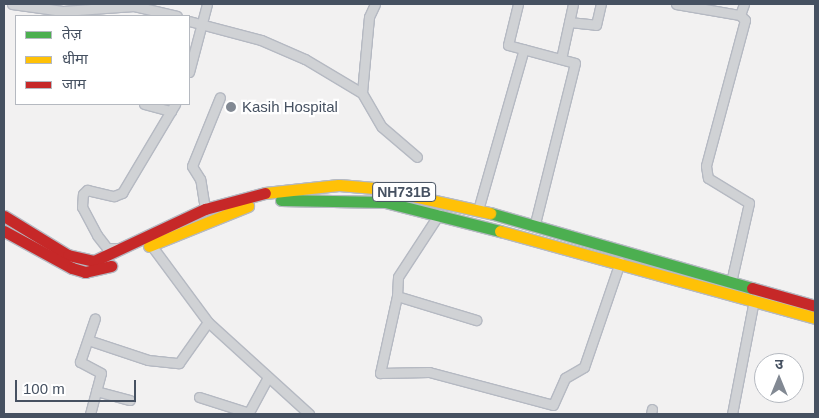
<!DOCTYPE html>
<html>
<head>
<meta charset="utf-8">
<style>
  body { margin:0 }
  #map { position:relative; width:819px; height:418px; overflow:hidden; background:#f2f1f1; font-family:Arial,"Noto Sans Devanagari",sans-serif }
  div>[style] { position:absolute }
  [style*='--x'] { left:calc(var(--x)*1px); top:calc(var(--y)*1px); width:calc(var(--w)*1px); rotate:calc(var(--a)*1deg) }
  .roads { filter:drop-shadow(1px 0 #b5b9c2) drop-shadow(-1px 0 #b5b9c2) drop-shadow(0 1px #b5b9c2) drop-shadow(0 -1px #b5b9c2) }
  .street>* { height:9px; margin:-4.5px; padding:0 4.5px; transform-origin:4.5px; border-radius:4.5px; background:#d0d2d5 }
  .fast>* { height:11px; margin:-5.5px; padding:0 5.5px; transform-origin:5.5px; border-radius:5.5px; background:#4caf50 }
  .slow>* { height:11px; margin:-5.5px; padding:0 5.5px; transform-origin:5.5px; border-radius:5.5px; background:#ffc107 }
  .jam>* { height:11px; margin:-5.5px; padding:0 5.5px; transform-origin:5.5px; border-radius:5.5px; background:#c62828 }
  .dots>* { width:14px; height:14px; translate:-50% -50%; box-sizing:border-box; border:2px solid #fff; border-radius:50% }
  span { translate:-50% -50%; white-space:nowrap; text-align:center; line-height:1.15; -webkit-text-stroke:4.5px #fff; paint-order:stroke }
  .shield-label span { padding:1px 4px; background:#fff; border:1px solid; border-radius:4px; -webkit-text-stroke-width:0 }
  .shield-label { font-size:14px; color:#465161; font-weight:700 }
  .poi-label { font-size:15px; color:#465161 }
  .left { translate:0 -50%; text-align:left }
  .frame { position:absolute; inset:0; border:5px solid #465161; pointer-events:none }
  .legend { position:absolute; left:15px; top:15px; width:175px; height:90px; box-sizing:border-box; background:#fff; border:1px solid #b5b9c0; margin:0; padding:6px 9px; list-style:none; font-size:15px; color:#465161 }
  .legend li { display:flex; align-items:center; gap:10px; height:25px }
  .legend b { width:25px; border:1px solid #b5b9c0 }
  .north { position:absolute; left:754px; top:353px; width:50px; height:50px; box-sizing:border-box; background:#fff; border:1px solid #b5b9c0; border-radius:50%; rotate:0deg; font-size:14px; font-weight:700; line-height:20px; text-align:center; color:#465161 }
  .north::after { content:''; display:block; margin:auto; width:18px; height:22px; background:#828993; clip-path:polygon(50% 0,100% 100%,50% 72%,0 100%) }
  .scale { position:absolute; left:15px; top:380px; width:121px; height:22px; box-sizing:border-box; border:2px solid #465161; border-top:0; padding-left:6px; font-size:15px; line-height:18px; white-space:nowrap; color:#465161; -webkit-text-stroke:4px #fff; paint-order:stroke }
</style>
</head>
<body>
<div id="map">
  <div class="roads">
    <div class="street">
      <i style="--x:12;--y:4;--w:51;--a:7.8"></i>
      <i style="--x:63;--y:11;--w:71;--a:-4"></i>
      <i style="--x:134;--y:6;--w:44;--a:13.1"></i>
      <i style="--x:375;--y:4;--w:14;--a:115"></i>
      <i style="--x:369;--y:17;--w:76;--a:95.3"></i>
      <i style="--x:362;--y:93;--w:39;--a:60"></i>
      <i style="--x:382;--y:127;--w:46;--a:40.6"></i>
      <i style="--x:518;--y:4;--w:42;--a:103.7"></i>
      <i style="--x:508;--y:45;--w:69;--a:15"></i>
      <i style="--x:575;--y:63;--w:166;--a:104"></i>
      <i style="--x:676;--y:4;--w:65;--a:9.8"></i>
      <i style="--x:740;--y:15;--w:7;--a:45"></i>
      <i style="--x:745;--y:20;--w:151;--a:105"></i>
      <i style="--x:706;--y:166;--w:12;--a:81"></i>
      <i style="--x:708;--y:178;--w:48;--a:31.4"></i>
      <i style="--x:749;--y:203;--w:81;--a:102.8"></i>
      <i style="--x:740;--y:15;--w:12;--a:-70"></i>
      <i style="--x:189;--y:21;--w:74;--a:14.8"></i>
      <i style="--x:261;--y:40;--w:48;--a:23.4"></i>
      <i style="--x:305;--y:59;--w:66;--a:30.8"></i>
      <i style="--x:569;--y:22;--w:27;--a:6"></i>
      <i style="--x:596;--y:25;--w:22;--a:-77"></i>
      <i style="--x:561;--y:59;--w:56;--a:-77.7"></i>
      <i style="--x:189;--y:72;--w:70;--a:-75.2"></i>
      <i style="--x:144;--y:104;--w:28;--a:15"></i>
      <i style="--x:205;--y:209;--w:30;--a:-99"></i>
      <i style="--x:200;--y:179;--w:15;--a:-122"></i>
      <i style="--x:192;--y:166;--w:74;--a:-67.9"></i>
      <i style="--x:478;--y:210;--w:167;--a:-74.1"></i>
      <i style="--x:439;--y:214;--w:75;--a:123.1"></i>
      <i style="--x:398;--y:277;--w:19;--a:93"></i>
      <i style="--x:397;--y:296;--w:83;--a:16.9"></i>
      <i style="--x:151;--y:245;--w:96;--a:53.5"></i>
      <i style="--x:208;--y:322;--w:137;--a:42.3"></i>
      <i style="--x:116;--y:248;--w:9;--a:180"></i>
      <i style="--x:107;--y:248;--w:16;--a:-128"></i>
      <i style="--x:97;--y:235;--w:32;--a:-118"></i>
      <i style="--x:82;--y:207;--w:13;--a:-86"></i>
      <i style="--x:83;--y:194;--w:6;--a:-45"></i>
      <i style="--x:87;--y:190;--w:28;--a:13"></i>
      <i style="--x:114;--y:196;--w:9;--a:-21"></i>
      <i style="--x:122;--y:193;--w:104;--a:-59.2"></i>
      <i style="--x:397;--y:296;--w:79;--a:102.4"></i>
      <i style="--x:380;--y:373;--w:49;--a:-1.2"></i>
      <i style="--x:429;--y:372;--w:128;--a:14.9"></i>
      <i style="--x:553;--y:405;--w:30;--a:-66"></i>
      <i style="--x:565;--y:378;--w:22;--a:-30"></i>
      <i style="--x:584;--y:367;--w:111;--a:-71.1"></i>
      <i style="--x:88;--y:340;--w:63;--a:18.4"></i>
      <i style="--x:148;--y:360;--w:31;--a:6"></i>
      <i style="--x:179;--y:363;--w:50;--a:-54.7"></i>
      <i style="--x:96;--y:391;--w:35;--a:15"></i>
      <i style="--x:199;--y:397;--w:52;--a:17.7"></i>
      <i style="--x:90;--y:414;--w:42;--a:-75"></i>
      <i style="--x:101;--y:373;--w:24;--a:-152"></i>
      <i style="--x:80;--y:362;--w:46;--a:-71.2"></i>
      <i style="--x:248;--y:414;--w:42;--a:-61.6"></i>
      <i style="--x:651;--y:414;--w:5;--a:-79"></i>
      <i style="--x:732;--y:414;--w:116;--a:-79.1"></i>
    </div>
    <div class="fast">
      <i style="--x:281;--y:200;--w:104;--a:1.1"></i>
      <i style="--x:385;--y:202;--w:119;--a:14.2"></i>
      <i style="--x:490;--y:213;--w:273;--a:16"></i>
    </div>
    <div class="slow">
      <i style="--x:265;--y:193;--w:74;--a:-6.2"></i>
      <i style="--x:339;--y:185;--w:38;--a:5"></i>
      <i style="--x:377;--y:188;--w:116;--a:12.5"></i>
      <i style="--x:500;--y:231;--w:327;--a:15.4"></i>
      <i style="--x:149;--y:246;--w:107;--a:-22"></i>
    </div>
    <div class="jam">
      <i style="--x:4;--y:216;--w:75;--a:31.4"></i>
      <i style="--x:68;--y:255;--w:27;--a:13"></i>
      <i style="--x:94;--y:261;--w:123;--a:-25.1"></i>
      <i style="--x:205;--y:209;--w:62;--a:-14.9"></i>
      <i style="--x:4;--y:231;--w:77;--a:28.6"></i>
      <i style="--x:72;--y:268;--w:14;--a:17"></i>
      <i style="--x:85;--y:272;--w:27;--a:-13"></i>
      <i style="--x:752;--y:288;--w:66;--a:15.9"></i>
    </div>
  </div>
  <div class="dots">
    <i style="left:231px;top:107px;background:#828993"></i>
  </div>
  <div class="shield-label">
    <span style="left:404px;top:192px">NH731B</span>
  </div>
  <div class="poi-label">
    <span class="left" style="left:242px;top:107px">Kasih Hospital</span>
  </div>
  <div class="frame"></div>
  <ul class="legend">
  <li><b style="height:6px;background:#4caf50"></b>तेज़</li>
  <li><b style="height:6px;background:#ffc107"></b>धीमा</li>
  <li><b style="height:6px;background:#c62828"></b>जाम</li>
  </ul>
  <div class="north">उ</div>
  <div class="scale">100 m</div>
</div>
</body>
</html>
